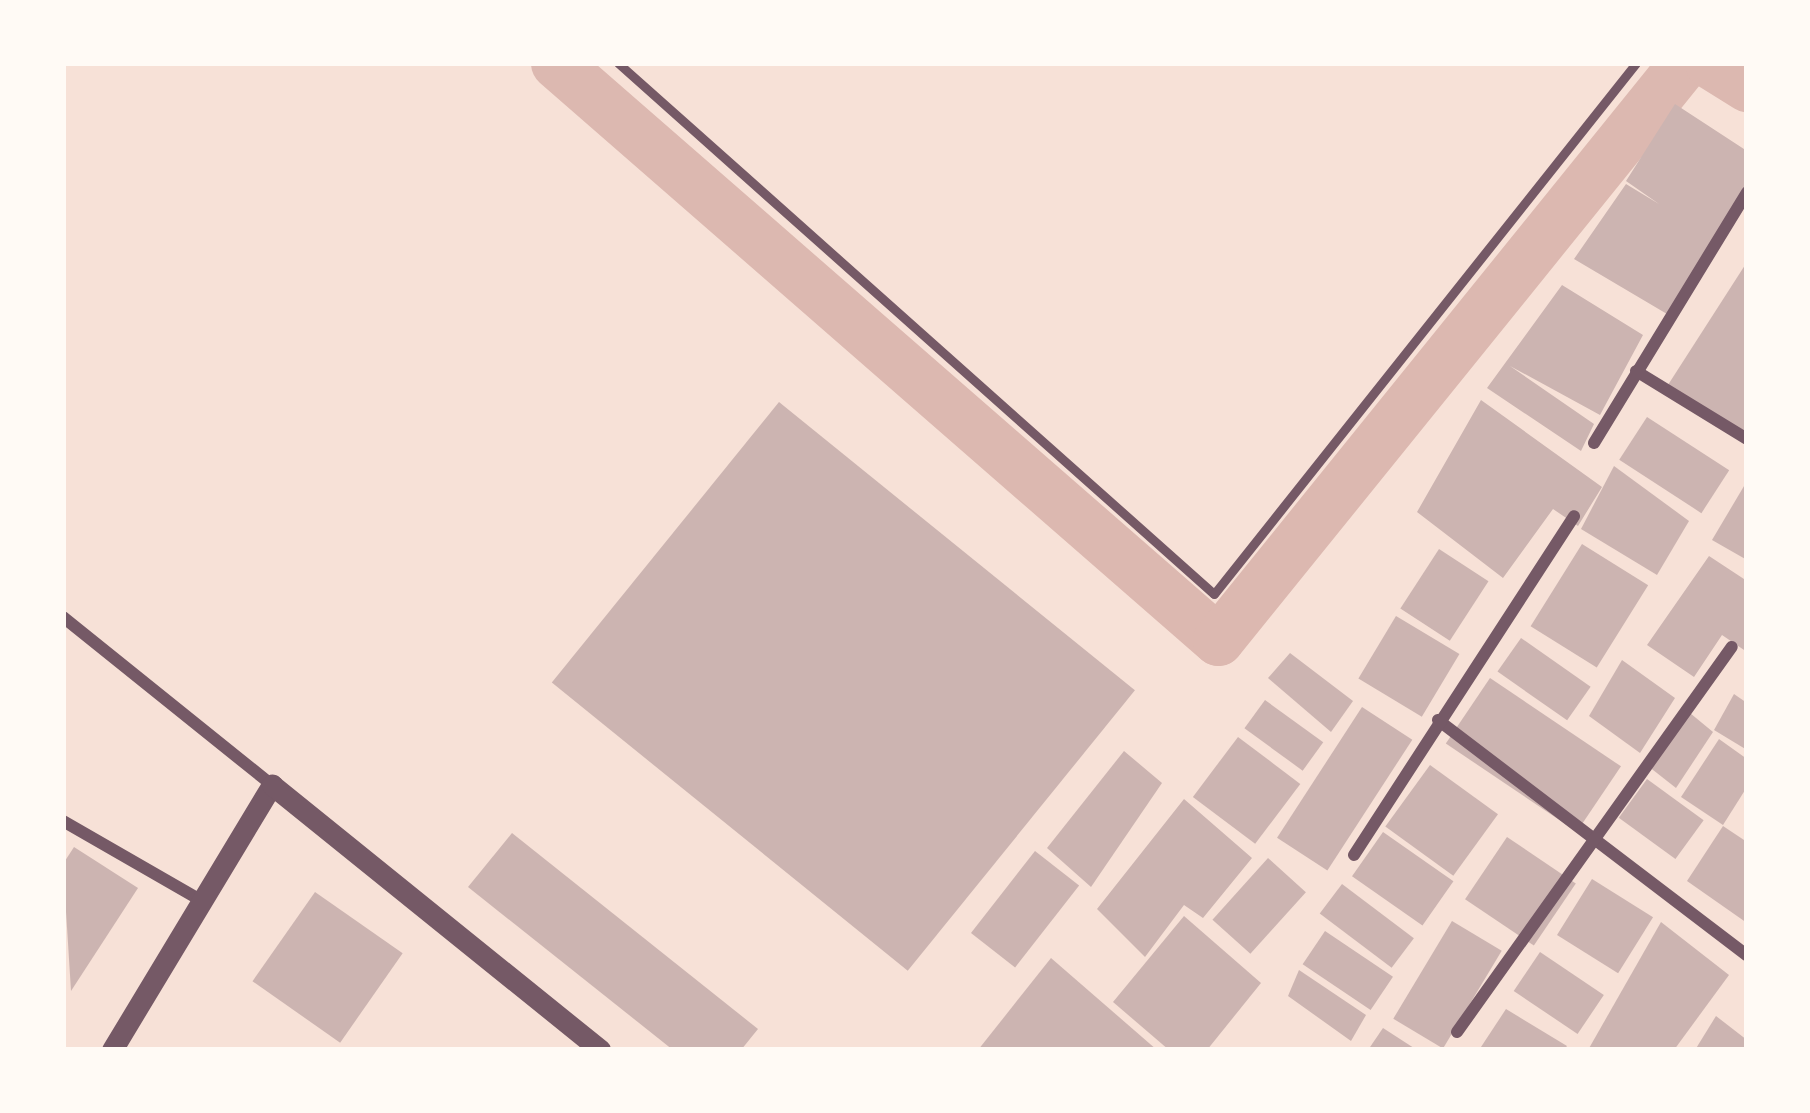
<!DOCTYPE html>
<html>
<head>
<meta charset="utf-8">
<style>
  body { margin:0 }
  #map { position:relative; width:1810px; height:1113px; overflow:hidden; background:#f7e1d7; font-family:Ubuntu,sans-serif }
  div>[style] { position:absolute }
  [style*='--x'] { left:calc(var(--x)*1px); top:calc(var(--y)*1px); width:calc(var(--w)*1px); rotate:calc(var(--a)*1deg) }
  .canal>* { height:51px; margin:-25.5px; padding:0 25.5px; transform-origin:25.5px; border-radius:25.5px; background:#dcb8b0 }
  .building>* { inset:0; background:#ccb4b1; transform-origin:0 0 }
  .service>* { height:9px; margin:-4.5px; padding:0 4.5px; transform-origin:4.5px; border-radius:4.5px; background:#755966 }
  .minor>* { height:12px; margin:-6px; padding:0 6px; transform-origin:6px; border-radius:6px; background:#755966 }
  .tertiary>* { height:21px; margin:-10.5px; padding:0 10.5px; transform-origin:10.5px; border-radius:10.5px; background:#755966 }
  span { translate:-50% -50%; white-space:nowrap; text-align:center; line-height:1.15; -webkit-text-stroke:10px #fffaf5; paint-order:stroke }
  .frame { position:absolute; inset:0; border:66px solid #fffaf5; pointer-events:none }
</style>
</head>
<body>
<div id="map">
  <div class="canal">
    <i style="--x:556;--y:63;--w:878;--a:41.08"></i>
    <i style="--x:1218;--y:640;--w:742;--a:-51.07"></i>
    <i style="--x:1710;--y:63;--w:44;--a:31.9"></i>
  </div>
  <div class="building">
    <i style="clip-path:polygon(1675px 104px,1747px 151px,1747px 192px,1667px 314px,1574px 259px,1626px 184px,1659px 204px,1626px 181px)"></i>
    <i style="clip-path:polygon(1747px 262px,1747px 439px,1666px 388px)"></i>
    <i style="clip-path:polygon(1562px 285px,1643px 335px,1600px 415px,1510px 366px,1594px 424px,1581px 451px,1487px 388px)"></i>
    <i style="clip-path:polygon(1481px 400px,1602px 487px,1578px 526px,1553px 509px,1503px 578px,1417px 512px)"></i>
    <i style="left:779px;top:402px;width:458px;height:361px;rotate:39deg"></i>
    <i style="left:1647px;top:417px;width:98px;height:51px;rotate:33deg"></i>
    <i style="clip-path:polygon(1614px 466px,1689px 521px,1657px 575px,1581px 529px)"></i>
    <i style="clip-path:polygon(1747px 481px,1747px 560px,1712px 540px)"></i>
    <i style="left:1582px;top:544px;width:78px;height:97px;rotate:32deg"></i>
    <i style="left:1439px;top:549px;width:59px;height:71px;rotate:33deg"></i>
    <i style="clip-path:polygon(1709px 556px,1747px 581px,1747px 652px,1722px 635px,1694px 677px,1647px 645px)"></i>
    <i style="left:1396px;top:616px;width:74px;height:73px;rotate:31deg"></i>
    <i style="left:1521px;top:638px;width:85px;height:41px;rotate:35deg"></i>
    <i style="clip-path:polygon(1290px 653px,1353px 701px,1331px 732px,1268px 678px)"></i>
    <i style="clip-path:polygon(1622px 660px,1675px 698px,1640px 753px,1589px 716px)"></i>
    <i style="left:1490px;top:678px;width:158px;height:79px;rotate:34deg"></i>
    <i style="clip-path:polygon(1734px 694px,1747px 703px,1747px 750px,1714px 730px)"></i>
    <i style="left:1265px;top:700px;width:72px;height:35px;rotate:36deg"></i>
    <i style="left:1362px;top:707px;width:60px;height:156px;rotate:33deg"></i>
    <i style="clip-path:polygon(1690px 713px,1713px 732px,1676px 788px,1648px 766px)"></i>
    <i style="left:1238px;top:737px;width:78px;height:75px;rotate:37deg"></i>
    <i style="clip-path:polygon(1719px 739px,1747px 759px,1747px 787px,1723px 825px,1681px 797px)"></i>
    <i style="clip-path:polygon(1124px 751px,1162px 783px,1091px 887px,1047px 848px)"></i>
    <i style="left:1430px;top:765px;width:84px;height:76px;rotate:36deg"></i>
    <i style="left:1647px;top:779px;width:70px;height:48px;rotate:36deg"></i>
    <i style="clip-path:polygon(1184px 799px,1252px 858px,1203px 918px,1184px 905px,1145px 957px,1097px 909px)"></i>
    <i style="clip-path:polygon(1723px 826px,1747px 842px,1747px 923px,1687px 881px)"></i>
    <i style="left:1383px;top:832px;width:86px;height:54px;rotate:35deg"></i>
    <i style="clip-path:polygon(512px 833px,758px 1029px,741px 1050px,673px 1050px,468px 887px)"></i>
    <i style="left:1507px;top:837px;width:83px;height:75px;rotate:34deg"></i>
    <i style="clip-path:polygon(74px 847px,138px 888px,71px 991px,63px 864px)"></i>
    <i style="left:1035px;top:851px;width:56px;height:104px;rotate:38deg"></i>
    <i style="left:1268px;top:858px;width:51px;height:83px;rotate:42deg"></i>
    <i style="left:1592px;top:879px;width:72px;height:66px;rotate:32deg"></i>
    <i style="left:1342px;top:884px;width:90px;height:37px;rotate:37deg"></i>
    <i style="left:315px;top:892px;width:107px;height:109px;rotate:35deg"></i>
    <i style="clip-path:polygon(1184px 916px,1261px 983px,1207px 1050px,1169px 1050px,1113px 1002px)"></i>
    <i style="left:1452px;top:921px;width:58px;height:114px;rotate:31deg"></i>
    <i style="clip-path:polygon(1661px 922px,1729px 975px,1674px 1050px,1588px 1050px)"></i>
    <i style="left:1325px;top:931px;width:82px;height:40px;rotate:34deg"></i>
    <i style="left:1540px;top:952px;width:77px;height:47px;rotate:34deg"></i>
    <i style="clip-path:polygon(1051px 958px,1157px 1050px,978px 1050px)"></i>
    <i style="clip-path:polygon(1299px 970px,1366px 1015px,1351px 1041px,1288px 996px)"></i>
    <i style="clip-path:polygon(1506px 1009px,1567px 1046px,1564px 1050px,1479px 1050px)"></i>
    <i style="clip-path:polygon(1716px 1016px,1747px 1040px,1747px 1050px,1695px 1050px)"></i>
    <i style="clip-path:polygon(1383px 1028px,1417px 1050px,1368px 1050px)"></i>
  </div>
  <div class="service">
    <i style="--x:618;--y:63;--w:798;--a:41.7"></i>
    <i style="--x:1214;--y:594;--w:678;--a:-51.52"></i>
  </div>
  <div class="minor">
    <i style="--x:1636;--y:371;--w:130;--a:31.5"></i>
    <i style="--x:1594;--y:443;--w:294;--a:-58.6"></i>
    <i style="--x:63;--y:617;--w:268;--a:38.8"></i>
    <i style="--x:1438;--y:720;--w:388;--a:37.3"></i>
    <i style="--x:63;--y:821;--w:160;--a:29.9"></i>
    <i style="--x:1354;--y:855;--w:404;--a:-57"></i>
    <i style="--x:1457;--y:1032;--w:473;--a:-54.5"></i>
  </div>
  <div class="tertiary">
    <i style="--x:112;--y:1050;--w:310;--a:-58.9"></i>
    <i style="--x:272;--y:785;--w:422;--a:38.9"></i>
  </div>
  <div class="frame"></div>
</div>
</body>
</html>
